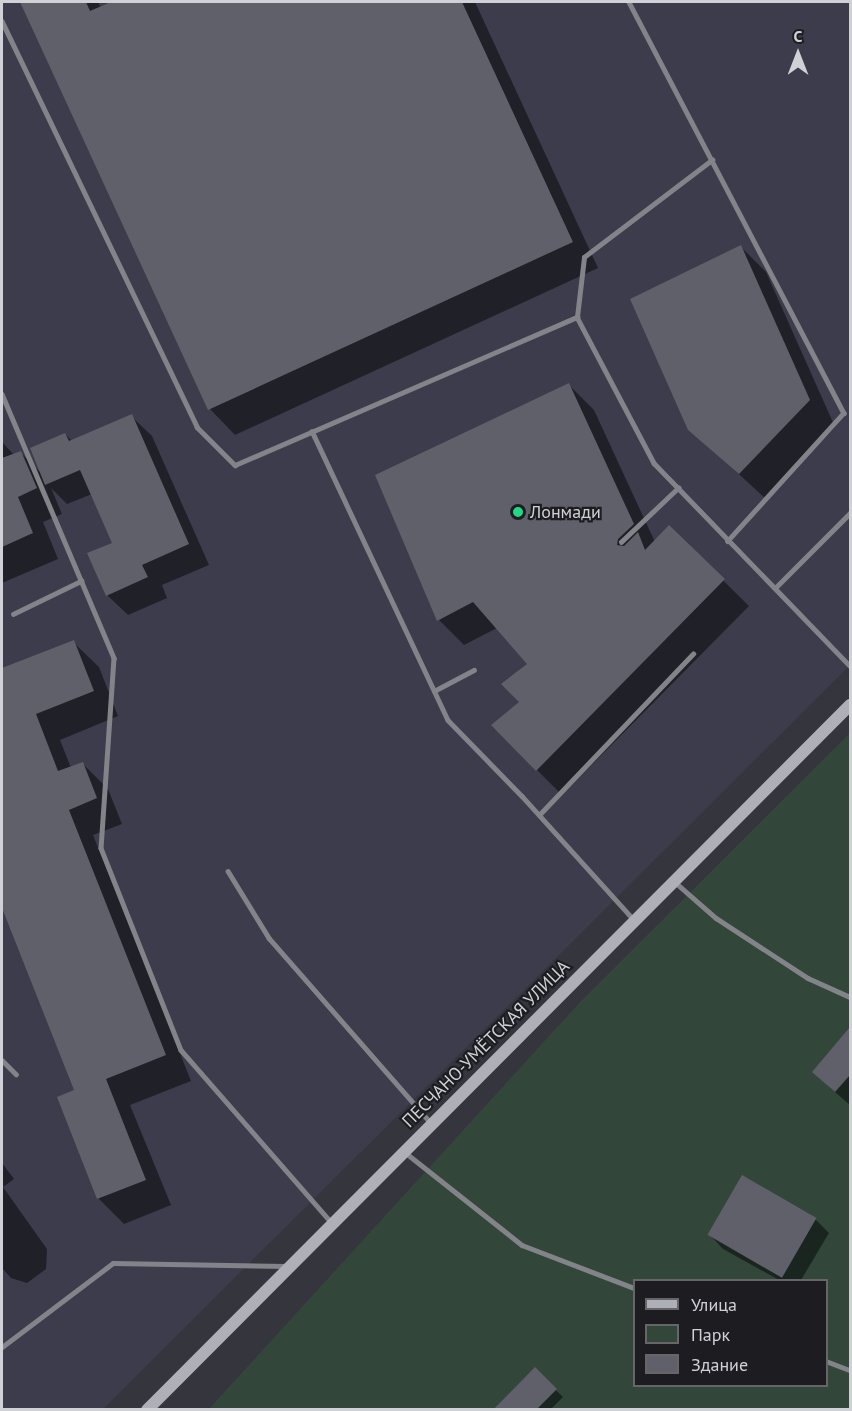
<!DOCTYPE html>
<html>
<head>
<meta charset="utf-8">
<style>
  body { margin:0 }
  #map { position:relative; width:852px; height:1411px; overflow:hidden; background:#35353e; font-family:"PT Sans",sans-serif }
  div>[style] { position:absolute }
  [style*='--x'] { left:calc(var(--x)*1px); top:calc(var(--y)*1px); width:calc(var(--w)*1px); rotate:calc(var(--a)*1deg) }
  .built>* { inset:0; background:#3c3c4c }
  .green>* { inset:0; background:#33463a }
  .shadow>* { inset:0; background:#0007 }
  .building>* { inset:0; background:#60606b; transform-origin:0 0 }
  .lane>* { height:4.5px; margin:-2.25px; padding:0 2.25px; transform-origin:2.25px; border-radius:2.25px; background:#838489 }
  .secondary>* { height:12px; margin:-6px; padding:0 6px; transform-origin:6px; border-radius:6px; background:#afafb7 }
  .dots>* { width:16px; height:16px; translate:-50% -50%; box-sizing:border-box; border:3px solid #1d1d21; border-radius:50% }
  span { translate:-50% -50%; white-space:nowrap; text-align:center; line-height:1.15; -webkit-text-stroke:4.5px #1d1d21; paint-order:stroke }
  .poi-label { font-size:18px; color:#d0d1d7 }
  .left { translate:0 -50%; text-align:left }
  .street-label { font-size:18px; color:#d0d1d7 }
  .frame { position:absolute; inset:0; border:3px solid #d0d1d7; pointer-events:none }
  .legend { position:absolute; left:633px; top:1279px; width:195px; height:108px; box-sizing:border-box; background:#1d1d21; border:2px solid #65656a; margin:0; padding:8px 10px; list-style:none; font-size:18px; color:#d0d1d7 }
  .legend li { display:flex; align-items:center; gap:12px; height:30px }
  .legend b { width:30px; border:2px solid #65656a }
  .north { position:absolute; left:768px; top:24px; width:60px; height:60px; -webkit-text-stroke:4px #1d1d21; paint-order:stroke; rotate:0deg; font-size:16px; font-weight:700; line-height:24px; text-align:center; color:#d0d1d7 }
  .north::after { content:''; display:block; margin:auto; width:21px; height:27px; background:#d0d1d7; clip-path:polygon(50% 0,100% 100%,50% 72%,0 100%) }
</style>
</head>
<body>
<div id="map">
  <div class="built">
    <i style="clip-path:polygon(2px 2px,850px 2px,850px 665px,103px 1409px,2px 1410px)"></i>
  </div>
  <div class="green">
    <i style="clip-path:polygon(evenodd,850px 733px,850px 1409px,208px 1410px,581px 1001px,850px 733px,634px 1280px,826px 1280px,826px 1386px,634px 1386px,634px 1280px)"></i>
  </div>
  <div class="shadow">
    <i style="clip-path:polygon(21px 2px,98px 2px,101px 8px,115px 2px,475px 2px,598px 268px,235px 435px,210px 409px)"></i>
    <i style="clip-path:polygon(740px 246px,766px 272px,835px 427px,766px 499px,690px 429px)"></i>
    <i style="clip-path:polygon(569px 385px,594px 410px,655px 542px,669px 527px,749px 606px,562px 795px,493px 726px,521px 702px,529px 664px,497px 628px,464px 645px,439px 620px)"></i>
    <i style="clip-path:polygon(131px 416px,152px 436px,209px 565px,162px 585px,167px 598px,128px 615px,107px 595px,114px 544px,92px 494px,67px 504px,51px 488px,62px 514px,43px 522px,58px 559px,2px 583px,2px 442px,15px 456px,21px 453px,43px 475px,65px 434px,72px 441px)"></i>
    <i style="clip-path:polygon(73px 642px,99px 667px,118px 716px,60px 740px,71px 768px,83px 764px,108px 789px,122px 824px,93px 835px,191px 1081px,130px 1105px,171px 1205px,124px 1224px,98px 1198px,76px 1091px,2px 904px,2px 670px)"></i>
    <i style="clip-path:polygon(849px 1031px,850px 1033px,850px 1105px,828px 1086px)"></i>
    <i style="clip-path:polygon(2px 1163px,14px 1179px,3px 1187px,47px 1249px,46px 1269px,27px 1283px,11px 1278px,2px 1268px)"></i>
    <i style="clip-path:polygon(815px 1219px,829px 1233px,801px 1280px,779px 1280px,723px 1249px,709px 1234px)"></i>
    <i style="clip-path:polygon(535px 1370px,563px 1397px,550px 1410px,521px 1410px)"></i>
  </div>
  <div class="building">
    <i style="clip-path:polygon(20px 2px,86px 2px,90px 11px,111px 2px,462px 2px,573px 242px,208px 410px)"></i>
    <i style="clip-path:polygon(741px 245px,810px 400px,739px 474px,688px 430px,630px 299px)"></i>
    <i style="clip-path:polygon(569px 383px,634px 524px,618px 539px,617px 545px,624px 546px,638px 532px,645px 550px,669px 525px,725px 579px,536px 771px,491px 725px,519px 702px,501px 684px,527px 664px,473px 602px,437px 621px,375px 475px)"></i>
    <i style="clip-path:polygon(132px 414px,189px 544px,142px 565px,148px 577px,106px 596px,87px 553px,112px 543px,80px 470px,45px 485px,30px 448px,65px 433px,69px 441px)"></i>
    <i style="clip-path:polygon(21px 451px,37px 488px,18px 497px,33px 533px,2px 547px,2px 458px)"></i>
    <i style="clip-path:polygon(74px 640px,94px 691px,36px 714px,58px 771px,83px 762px,97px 798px,69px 810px,166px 1055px,106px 1079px,146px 1180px,97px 1199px,57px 1097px,74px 1090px,2px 908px,2px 668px)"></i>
    <i style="clip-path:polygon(850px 1027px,850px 1075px,835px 1092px,812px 1072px)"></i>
    <i style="left:742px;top:1175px;width:86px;height:69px;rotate:30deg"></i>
    <i style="clip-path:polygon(535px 1367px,557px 1389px,536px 1410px,493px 1410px)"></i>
  </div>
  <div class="lane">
    <i style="--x:629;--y:2;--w:464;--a:62.4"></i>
    <i style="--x:844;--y:413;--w:173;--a:132.2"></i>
    <i style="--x:2;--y:21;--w:450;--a:64.3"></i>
    <i style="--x:197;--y:427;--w:54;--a:45"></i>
    <i style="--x:235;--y:465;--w:373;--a:-23.4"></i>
    <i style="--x:577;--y:317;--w:165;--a:62.2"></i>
    <i style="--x:654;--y:463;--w:282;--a:46"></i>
    <i style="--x:577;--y:317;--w:60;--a:-83.3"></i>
    <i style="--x:584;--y:257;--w:161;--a:-37.2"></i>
    <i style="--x:2;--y:394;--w:287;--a:67"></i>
    <i style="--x:114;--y:658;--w:190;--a:93.9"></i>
    <i style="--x:101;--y:848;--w:217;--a:68.4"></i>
    <i style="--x:181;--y:1050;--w:230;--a:48.9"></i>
    <i style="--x:312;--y:431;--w:319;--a:64.8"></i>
    <i style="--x:448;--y:720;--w:106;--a:45.8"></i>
    <i style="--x:522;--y:796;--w:169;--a:47.9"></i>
    <i style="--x:621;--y:542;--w:79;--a:-43.5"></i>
    <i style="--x:775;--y:588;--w:106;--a:-45"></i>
    <i style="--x:13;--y:614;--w:76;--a:-25.9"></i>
    <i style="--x:434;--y:691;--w:45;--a:-27.7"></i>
    <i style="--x:539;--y:815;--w:223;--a:-46.3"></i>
    <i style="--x:228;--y:871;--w:79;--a:58.5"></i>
    <i style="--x:269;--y:938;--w:247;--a:48.8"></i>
    <i style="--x:676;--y:883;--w:53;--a:41.2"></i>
    <i style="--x:716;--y:918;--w:110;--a:33.1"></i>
    <i style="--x:808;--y:978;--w:46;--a:24.3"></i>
    <i style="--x:2;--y:1060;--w:20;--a:45"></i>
    <i style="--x:406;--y:1153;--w:148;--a:38.4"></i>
    <i style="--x:522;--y:1245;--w:120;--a:21"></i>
    <i style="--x:2;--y:1347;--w:139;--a:-37.1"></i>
    <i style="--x:113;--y:1263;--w:173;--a:1"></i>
    <i style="--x:826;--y:1361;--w:26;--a:21"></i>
  </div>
  <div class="secondary">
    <i style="--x:147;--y:1410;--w:996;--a:-45.08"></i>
  </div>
  <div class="dots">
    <i style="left:518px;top:512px;background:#22d887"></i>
  </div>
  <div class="poi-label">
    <span class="left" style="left:530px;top:512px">Лонмади</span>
  </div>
  <div class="street-label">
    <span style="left:486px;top:1044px;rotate:-45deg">ПЕСЧАНО-УМЁТСКАЯ УЛИЦА</span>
  </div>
  <div class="frame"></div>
  <ul class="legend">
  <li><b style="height:8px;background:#afafb7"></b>Улица</li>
  <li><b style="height:16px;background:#33463a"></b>Парк</li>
  <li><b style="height:16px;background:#60606b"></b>Здание</li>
  </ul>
  <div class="north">С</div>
</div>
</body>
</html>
